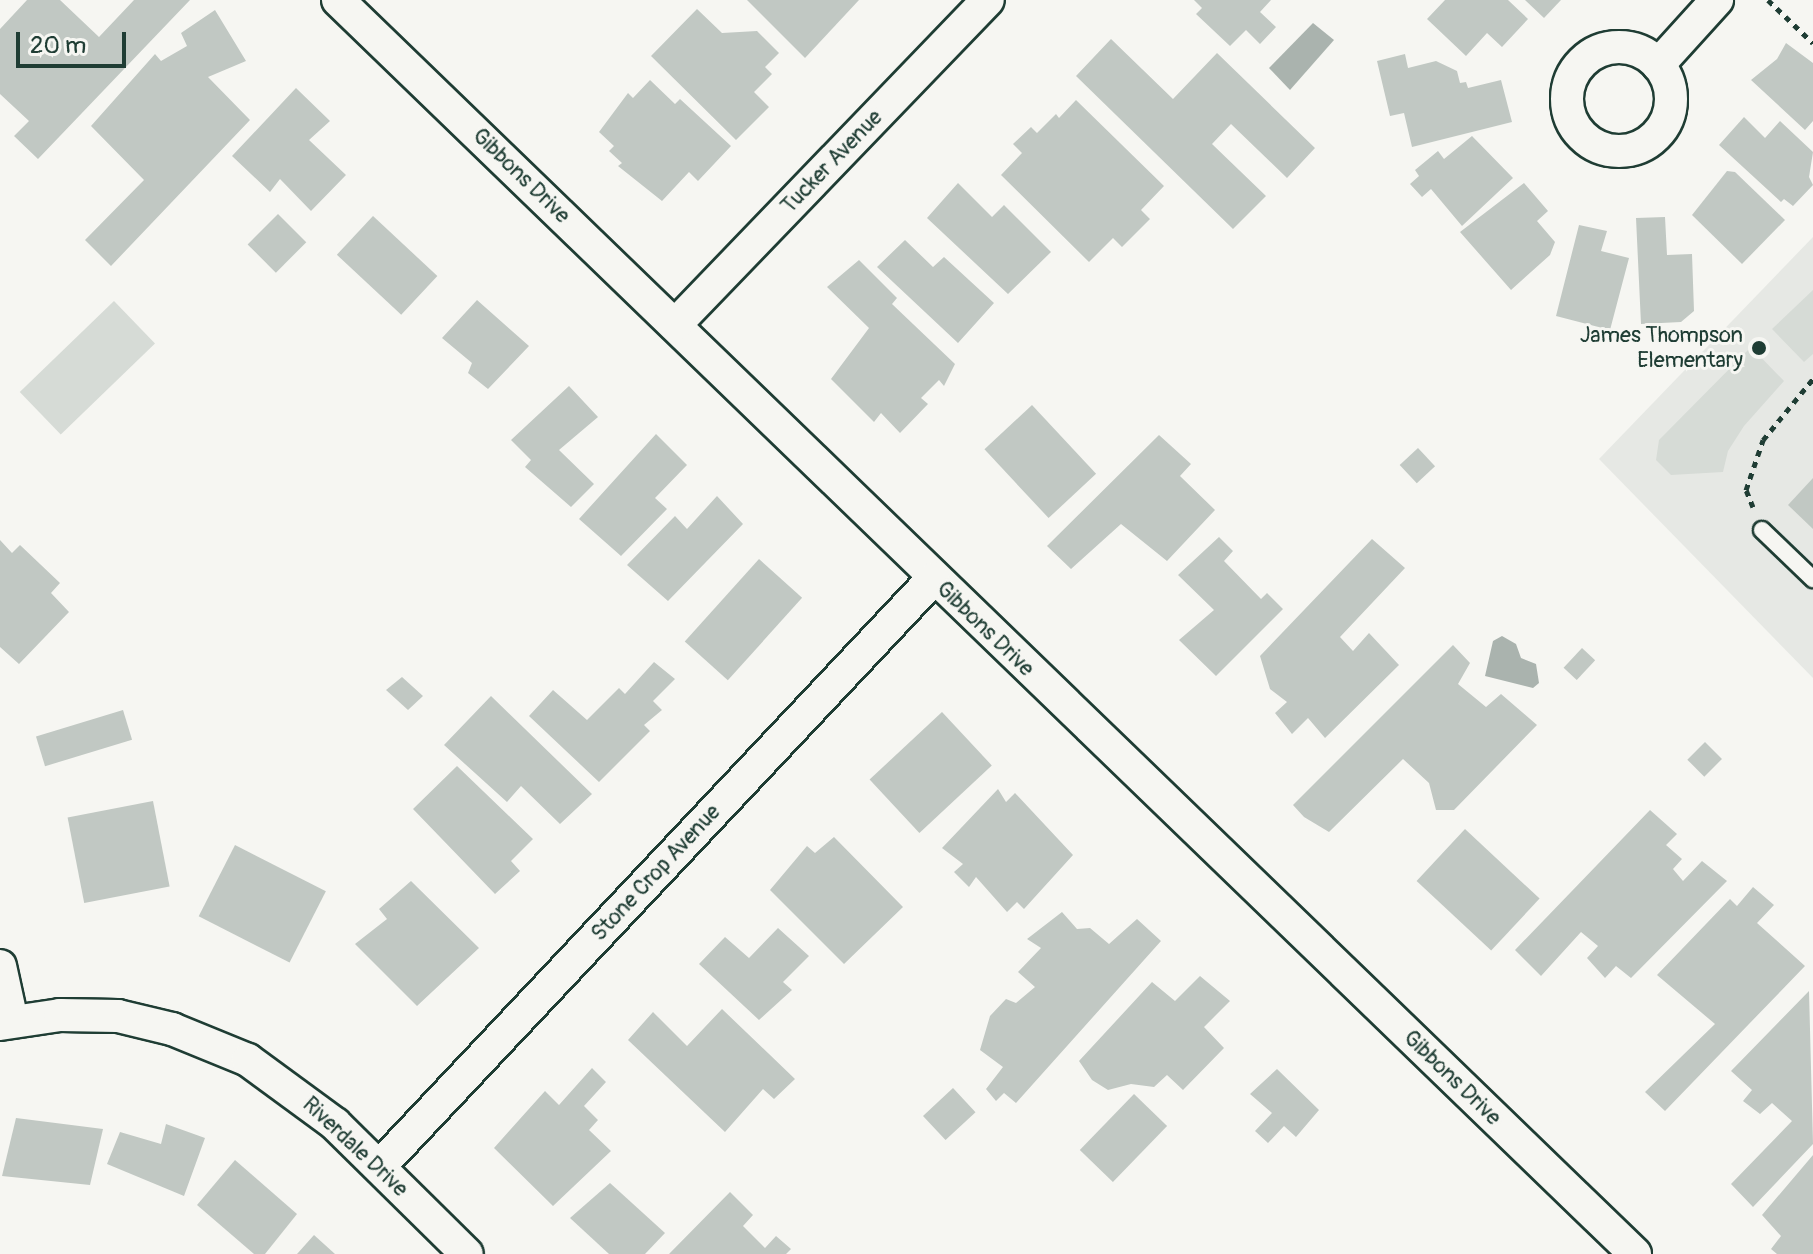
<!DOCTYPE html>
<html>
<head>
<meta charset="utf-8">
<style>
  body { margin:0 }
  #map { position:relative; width:1813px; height:1254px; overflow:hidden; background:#f6f6f2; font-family:Pangolin,sans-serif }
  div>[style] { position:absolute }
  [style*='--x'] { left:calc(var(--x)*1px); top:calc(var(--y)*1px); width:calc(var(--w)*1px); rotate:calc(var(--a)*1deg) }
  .built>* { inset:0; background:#e6e8e4 }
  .green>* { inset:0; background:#d6dbd6; transform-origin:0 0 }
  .water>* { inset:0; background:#aab3ae }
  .building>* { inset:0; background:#c1c8c3; transform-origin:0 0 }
  .path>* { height:5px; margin-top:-2.5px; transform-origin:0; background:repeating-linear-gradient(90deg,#1f3d34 0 6px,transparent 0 12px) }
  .roads { filter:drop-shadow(2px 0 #1f3d34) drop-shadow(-2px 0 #1f3d34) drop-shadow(0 2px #1f3d34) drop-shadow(0 -2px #1f3d34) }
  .service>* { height:16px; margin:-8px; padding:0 8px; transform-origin:8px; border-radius:8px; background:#f6f6f2 }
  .minor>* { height:32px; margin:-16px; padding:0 16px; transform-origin:16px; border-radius:16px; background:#f6f6f2 }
  .minor>.ring { margin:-16px; padding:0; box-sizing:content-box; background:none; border:32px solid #f6f6f2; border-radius:50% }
  .dots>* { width:22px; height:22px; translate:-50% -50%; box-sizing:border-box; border:4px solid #f6f6f2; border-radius:50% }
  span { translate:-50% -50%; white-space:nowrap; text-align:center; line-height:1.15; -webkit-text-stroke:6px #f6f6f2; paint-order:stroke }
  .street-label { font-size:22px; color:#1f3d34 }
  .poi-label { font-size:22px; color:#1f3d34 }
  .right { translate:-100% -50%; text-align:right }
  .scale { position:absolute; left:16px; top:32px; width:110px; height:36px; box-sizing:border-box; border:4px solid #1f3d34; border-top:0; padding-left:10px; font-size:24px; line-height:28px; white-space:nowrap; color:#1f3d34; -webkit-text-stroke:6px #f6f6f2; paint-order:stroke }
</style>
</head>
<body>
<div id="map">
  <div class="built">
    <i style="clip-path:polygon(1813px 237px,1813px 678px,1599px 459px)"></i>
  </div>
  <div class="green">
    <i style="clip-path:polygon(1813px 290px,1813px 354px,1804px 362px,1772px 329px)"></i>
    <i style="left:114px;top:301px;width:59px;height:131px;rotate:46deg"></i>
    <i style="clip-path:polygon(1751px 347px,1784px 381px,1744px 426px,1728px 451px,1723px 472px,1671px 475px,1656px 460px,1659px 440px)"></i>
  </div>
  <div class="water">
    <i style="clip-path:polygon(1313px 23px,1334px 40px,1290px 90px,1269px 68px)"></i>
    <i style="clip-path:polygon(1502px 636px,1516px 644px,1521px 658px,1536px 664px,1539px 683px,1533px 688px,1485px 676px,1493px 641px)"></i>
  </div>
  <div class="building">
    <i style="clip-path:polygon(27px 0,60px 0,99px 37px,134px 0,190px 0,38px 159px,14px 136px,29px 121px,0 94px,0 29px)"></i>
    <i style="clip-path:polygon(747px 0,859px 0,805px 58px)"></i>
    <i style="clip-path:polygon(1194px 0,1271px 0,1260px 12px,1276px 27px,1260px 44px,1246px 30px,1230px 46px,1196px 14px,1202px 8px)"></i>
    <i style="clip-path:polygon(1445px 0,1508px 0,1528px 19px,1502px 47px,1487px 33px,1466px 56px,1427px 19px)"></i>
    <i style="clip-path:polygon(1525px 0,1561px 0,1544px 18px)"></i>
    <i style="clip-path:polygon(697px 9px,722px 33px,757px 31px,779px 53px,765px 67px,772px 74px,754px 92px,769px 107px,736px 140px,651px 56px)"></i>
    <i style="clip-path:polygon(215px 10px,246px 61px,208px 77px,250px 120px,111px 266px,85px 240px,144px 180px,91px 126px,155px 54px,161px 61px,187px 46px,181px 33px)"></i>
    <i style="clip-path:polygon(1111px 39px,1173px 99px,1217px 53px,1315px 148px,1287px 178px,1231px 124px,1212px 144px,1266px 196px,1233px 229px,1076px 76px)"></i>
    <i style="clip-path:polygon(1786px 43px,1813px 63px,1813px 121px,1805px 130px,1751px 80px,1777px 59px)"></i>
    <i style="clip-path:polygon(1405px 54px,1408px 68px,1436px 61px,1457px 71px,1460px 83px,1466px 82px,1468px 88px,1501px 80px,1512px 122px,1412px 147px,1404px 113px,1390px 116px,1377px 61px)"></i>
    <i style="clip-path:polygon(650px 80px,675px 104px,680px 99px,731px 146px,698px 181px,689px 172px,662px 201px,618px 166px,622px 163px,609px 151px,614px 146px,599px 132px,628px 93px,633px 98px)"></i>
    <i style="clip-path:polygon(296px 88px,330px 121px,309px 140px,346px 175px,311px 211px,280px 179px,270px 192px,232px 156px)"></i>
    <i style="clip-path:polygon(1076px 100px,1164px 186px,1141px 210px,1150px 219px,1122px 247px,1113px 238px,1089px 262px,1001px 175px,1022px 153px,1013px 144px,1031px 127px,1037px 133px,1056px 114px,1059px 118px)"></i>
    <i style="clip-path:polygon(1744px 117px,1765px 138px,1780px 121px,1813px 152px,1809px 177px,1813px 185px,1793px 206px,1784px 199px,1781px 202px,1719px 145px)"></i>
    <i style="clip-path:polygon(1472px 136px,1513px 178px,1462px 226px,1431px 189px,1422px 197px,1410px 184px,1419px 176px,1415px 170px,1438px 151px,1444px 159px)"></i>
    <i style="clip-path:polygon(1727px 171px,1735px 172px,1785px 220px,1742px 264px,1692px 215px)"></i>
    <i style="clip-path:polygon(958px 183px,992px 217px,1004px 205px,1051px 252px,1008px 294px,927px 218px)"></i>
    <i style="clip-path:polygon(1524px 183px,1548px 211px,1537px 221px,1555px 242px,1550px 255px,1511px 290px,1460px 232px)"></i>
    <i style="left:278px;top:214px;width:40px;height:43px;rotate:45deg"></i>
    <i style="left:373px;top:216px;width:88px;height:53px;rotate:43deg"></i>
    <i style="clip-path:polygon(1665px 217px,1667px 255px,1692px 254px,1694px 311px,1681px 322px,1641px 324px,1636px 218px)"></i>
    <i style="clip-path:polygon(1579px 225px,1607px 231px,1601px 251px,1629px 258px,1610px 330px,1556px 316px)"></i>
    <i style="clip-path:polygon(905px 240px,933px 267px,944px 257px,994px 303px,958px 343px,877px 267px)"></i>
    <i style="clip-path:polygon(859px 260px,897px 298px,892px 304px,955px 364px,944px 386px,939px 380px,921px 398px,928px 404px,900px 433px,881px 413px,874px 422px,831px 379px,869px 328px,827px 287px)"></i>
    <i style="clip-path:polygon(477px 300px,529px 346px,488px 389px,468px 373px,472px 363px,442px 338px)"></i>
    <i style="clip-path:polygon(569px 386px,598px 417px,559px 450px,594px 484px,571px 507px,525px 467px,531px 460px,511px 440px)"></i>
    <i style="left:1032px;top:405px;width:94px;height:65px;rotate:47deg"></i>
    <i style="clip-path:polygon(656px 434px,687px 465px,655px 498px,667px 509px,621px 556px,579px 519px)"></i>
    <i style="clip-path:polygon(1159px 435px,1191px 464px,1180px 476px,1215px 510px,1167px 561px,1121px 524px,1071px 569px,1047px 546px)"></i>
    <i style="left:1418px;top:448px;width:25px;height:25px;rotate:47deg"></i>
    <i style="clip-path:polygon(1813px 478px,1813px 529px,1788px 505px)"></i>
    <i style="clip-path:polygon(717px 496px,743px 524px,668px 601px,627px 565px,675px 516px,687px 529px)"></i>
    <i style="clip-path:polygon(1219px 537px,1233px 551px,1224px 561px,1261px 599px,1267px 593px,1283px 609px,1216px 676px,1179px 640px,1214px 610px,1178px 575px)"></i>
    <i style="clip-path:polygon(1372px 539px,1405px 568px,1340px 637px,1353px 651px,1369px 633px,1399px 665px,1325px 738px,1308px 718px,1292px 734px,1275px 713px,1287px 702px,1270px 689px,1260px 656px)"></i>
    <i style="clip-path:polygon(0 540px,12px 553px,20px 545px,60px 583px,51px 593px,69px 612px,19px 664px,0 647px)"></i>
    <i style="left:759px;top:559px;width:58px;height:111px;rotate:42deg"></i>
    <i style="clip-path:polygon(1453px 645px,1470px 663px,1458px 684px,1486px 707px,1501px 694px,1537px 725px,1454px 810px,1436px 810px,1429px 783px,1403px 759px,1329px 832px,1304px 817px,1293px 805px)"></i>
    <i style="left:1582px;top:648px;width:18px;height:27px;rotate:43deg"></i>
    <i style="clip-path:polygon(654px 662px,675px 679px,653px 701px,662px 710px,644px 725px,650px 731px,599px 782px,529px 716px,553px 690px,587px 720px,619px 688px,625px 694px)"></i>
    <i style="clip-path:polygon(402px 677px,423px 696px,408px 710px,386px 690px)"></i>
    <i style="clip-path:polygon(491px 696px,592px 794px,560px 824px,521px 786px,507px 802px,444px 745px)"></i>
    <i style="left:123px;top:710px;width:31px;height:91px;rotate:73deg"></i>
    <i style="left:942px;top:712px;width:73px;height:99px;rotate:47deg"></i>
    <i style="left:1705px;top:742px;width:24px;height:25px;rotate:45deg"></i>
    <i style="clip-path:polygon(457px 766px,533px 839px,511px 861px,520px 871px,495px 894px,413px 809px)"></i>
    <i style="clip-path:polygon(998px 789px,1006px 802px,1015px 793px,1073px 855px,1024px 909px,1017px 902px,1007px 912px,976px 877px,969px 887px,954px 872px,963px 864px,942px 848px)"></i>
    <i style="left:153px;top:801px;width:87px;height:87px;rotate:79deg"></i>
    <i style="clip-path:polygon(1650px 810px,1677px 834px,1666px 845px,1682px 859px,1673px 869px,1683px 881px,1702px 861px,1727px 881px,1631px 978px,1616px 966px,1605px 978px,1587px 958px,1598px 946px,1581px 932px,1541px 976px,1515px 950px)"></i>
    <i style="left:1465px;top:829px;width:102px;height:71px;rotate:43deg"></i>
    <i style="clip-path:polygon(834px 837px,903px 907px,844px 964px,770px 890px,807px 846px,815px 853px)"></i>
    <i style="left:235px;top:845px;width:102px;height:80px;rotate:27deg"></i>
    <i style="clip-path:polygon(411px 881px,479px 948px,417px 1006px,355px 944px,387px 919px,379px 909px)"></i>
    <i style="clip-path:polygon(1753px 887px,1774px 905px,1757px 923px,1805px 966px,1665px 1111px,1645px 1092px,1715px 1024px,1657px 975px,1730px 899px,1737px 906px)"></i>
    <i style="clip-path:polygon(1062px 912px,1077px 929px,1090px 928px,1109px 944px,1137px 919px,1161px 941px,1016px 1103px,1004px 1093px,996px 1101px,986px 1089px,1003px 1067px,980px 1050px,990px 1016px,1006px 999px,1016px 1003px,1035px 987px,1018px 972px,1041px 948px,1027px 939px)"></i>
    <i style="clip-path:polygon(778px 928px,809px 956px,783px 982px,792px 990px,759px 1020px,699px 964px,725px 937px,749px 958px)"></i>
    <i style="clip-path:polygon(1200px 976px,1230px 1001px,1204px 1027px,1224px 1048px,1183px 1090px,1167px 1075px,1154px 1087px,1131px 1084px,1108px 1090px,1092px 1080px,1079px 1061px,1152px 982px,1175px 1001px)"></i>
    <i style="clip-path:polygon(1809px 991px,1813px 1144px,1753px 1207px,1731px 1184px,1792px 1121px,1772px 1103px,1760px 1114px,1743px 1101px,1752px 1090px,1731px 1071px)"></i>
    <i style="clip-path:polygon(722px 1009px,795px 1079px,774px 1099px,763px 1089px,725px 1132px,628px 1040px,653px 1012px,687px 1046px)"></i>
    <i style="clip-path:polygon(592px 1068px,606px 1082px,584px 1106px,598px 1120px,589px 1130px,611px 1151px,553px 1206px,494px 1148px,545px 1091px,559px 1105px)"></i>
    <i style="clip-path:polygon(1277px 1069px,1319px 1110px,1296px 1137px,1284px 1126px,1268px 1143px,1255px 1131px,1272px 1113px,1250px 1094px)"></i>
    <i style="left:953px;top:1088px;width:33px;height:41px;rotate:47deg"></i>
    <i style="left:1134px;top:1094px;width:46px;height:78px;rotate:44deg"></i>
    <i style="clip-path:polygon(16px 1118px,103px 1129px,90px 1185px,2px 1176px)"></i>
    <i style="clip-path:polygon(166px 1124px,205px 1138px,184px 1196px,107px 1164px,120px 1132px,161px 1144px)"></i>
    <i style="clip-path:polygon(1813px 1155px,1813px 1254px,1777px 1254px,1771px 1249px,1781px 1236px,1762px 1215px)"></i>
    <i style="clip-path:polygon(235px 1160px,297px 1214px,265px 1254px,254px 1254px,197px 1205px)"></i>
    <i style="clip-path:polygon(610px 1183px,665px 1233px,645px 1254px,609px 1254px,570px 1218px)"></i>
    <i style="clip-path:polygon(730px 1192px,753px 1215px,743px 1226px,765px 1248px,776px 1236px,791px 1249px,786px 1254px,669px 1254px)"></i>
    <i style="clip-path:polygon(314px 1235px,335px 1254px,297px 1254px)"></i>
  </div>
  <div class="path">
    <i style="--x:1768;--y:0;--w:62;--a:43.7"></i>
    <i style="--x:1753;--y:507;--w:18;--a:-112"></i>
    <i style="--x:1746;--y:490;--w:53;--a:-71.2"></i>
    <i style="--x:1763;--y:440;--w:79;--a:-50.7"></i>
  </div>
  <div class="roads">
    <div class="service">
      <i style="--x:1762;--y:530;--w:71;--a:43.9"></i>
    </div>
    <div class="minor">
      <i style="--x:338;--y:0;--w:1804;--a:44.03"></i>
      <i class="ring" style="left:1567px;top:47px;width:72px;height:72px"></i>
      <i style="--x:1658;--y:65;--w:88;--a:-47.8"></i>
      <i style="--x:675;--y:325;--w:451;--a:-46.1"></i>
      <i style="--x:0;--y:966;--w:56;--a:77.7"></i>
      <i style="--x:0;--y:1024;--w:61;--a:-8.5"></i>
      <i style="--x:60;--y:1015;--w:58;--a:1"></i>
      <i style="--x:118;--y:1016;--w:56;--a:13.5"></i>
      <i style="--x:172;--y:1029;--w:82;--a:22.2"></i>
      <i style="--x:248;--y:1060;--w:108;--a:36.3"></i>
      <i style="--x:335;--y:1124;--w:185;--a:44.6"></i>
      <i style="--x:379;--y:1167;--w:808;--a:-46.71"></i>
    </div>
  </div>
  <div class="dots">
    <i style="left:1759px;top:348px;background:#1f3d34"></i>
  </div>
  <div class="street-label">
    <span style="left:832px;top:162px;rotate:-46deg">Tucker Avenue</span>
    <span style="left:521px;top:176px;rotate:44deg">Gibbons Drive</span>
    <span style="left:985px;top:629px;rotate:44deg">Gibbons Drive</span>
    <span style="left:656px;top:873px;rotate:-47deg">Stone Crop Avenue</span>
    <span style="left:1452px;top:1078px;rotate:44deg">Gibbons Drive</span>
    <span style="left:355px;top:1147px;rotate:43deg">Riverdale Drive</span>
  </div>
  <div class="poi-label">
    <span class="right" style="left:1743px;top:348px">James Thompson<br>Elementary</span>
  </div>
  <div class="scale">20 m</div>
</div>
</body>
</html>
